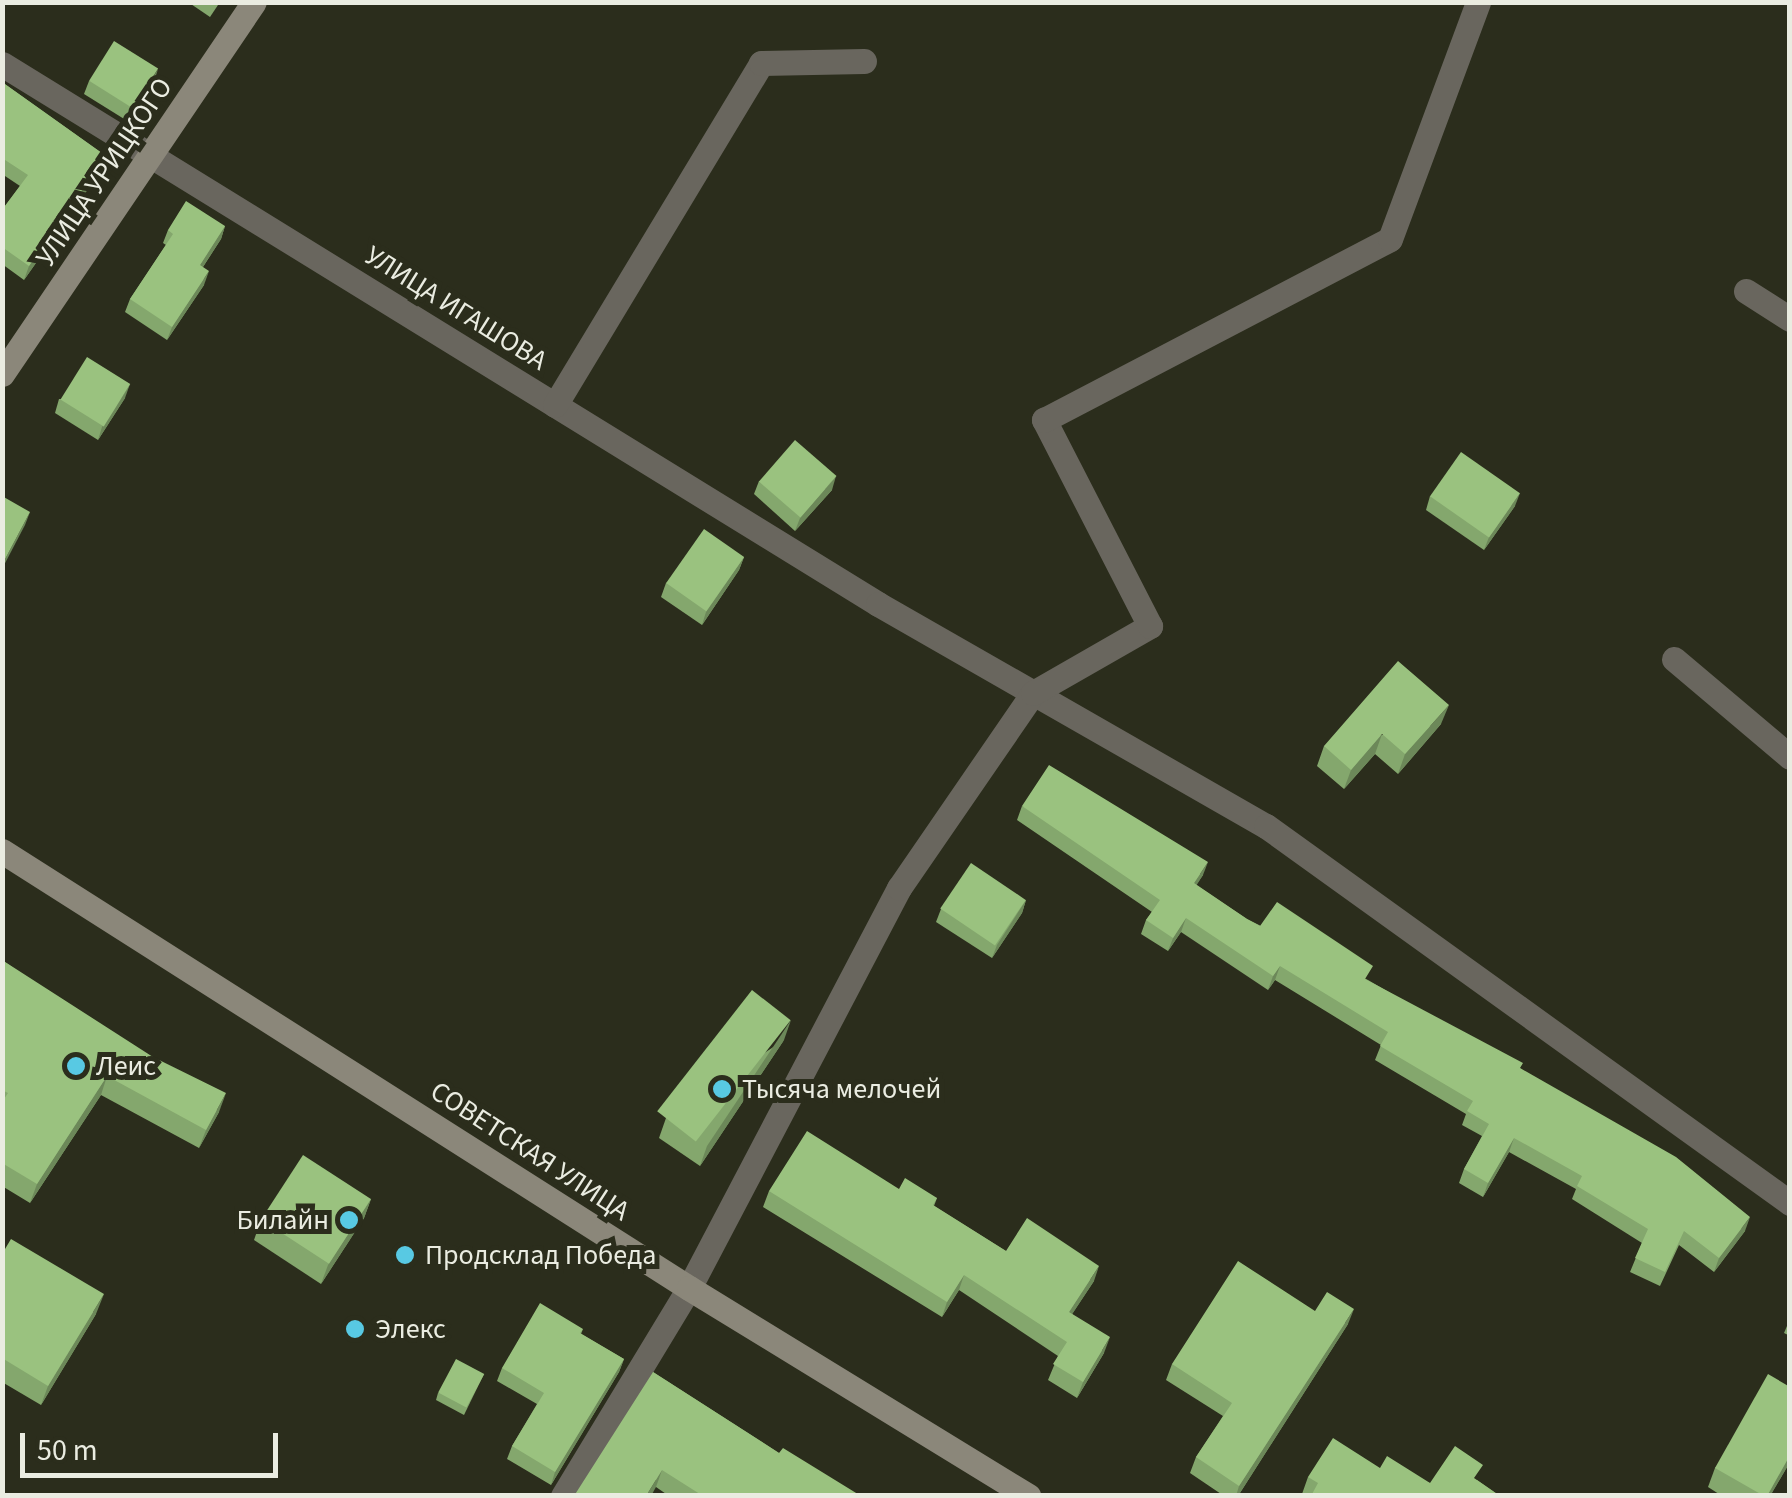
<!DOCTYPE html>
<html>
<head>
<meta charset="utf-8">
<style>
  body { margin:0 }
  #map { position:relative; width:1792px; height:1498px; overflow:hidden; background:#2b2d1c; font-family:"Source Sans 3",sans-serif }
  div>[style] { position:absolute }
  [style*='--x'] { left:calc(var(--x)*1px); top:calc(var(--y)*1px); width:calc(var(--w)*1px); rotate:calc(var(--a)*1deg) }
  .minor>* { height:25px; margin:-12.5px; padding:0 12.5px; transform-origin:12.5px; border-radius:12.5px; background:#69665e }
  .secondary>* { height:25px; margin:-12.5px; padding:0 12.5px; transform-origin:12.5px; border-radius:12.5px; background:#8b877a }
  .wall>* { inset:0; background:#84a76d }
  .shaded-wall>* { inset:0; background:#6c8859 }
  .building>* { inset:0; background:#9ac27f; transform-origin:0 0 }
  .dots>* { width:28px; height:28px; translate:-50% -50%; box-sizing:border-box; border:5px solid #2b2d1c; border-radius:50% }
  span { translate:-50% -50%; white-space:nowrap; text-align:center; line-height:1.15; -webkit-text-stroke:10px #2b2d1c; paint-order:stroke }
  .street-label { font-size:28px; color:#eaece1 }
  .poi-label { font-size:28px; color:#eaece1 }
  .left { translate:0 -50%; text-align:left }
  .right { translate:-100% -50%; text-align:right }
  .frame { position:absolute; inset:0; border:5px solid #eaece1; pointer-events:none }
  .scale { position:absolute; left:20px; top:1433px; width:258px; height:45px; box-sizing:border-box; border:5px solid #eaece1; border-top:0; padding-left:12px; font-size:30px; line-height:35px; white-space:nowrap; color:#eaece1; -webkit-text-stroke:8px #2b2d1c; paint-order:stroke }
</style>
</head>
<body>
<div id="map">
  <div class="minor">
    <i style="--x:2;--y:64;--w:1029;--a:31.65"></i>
    <i style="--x:878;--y:604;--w:447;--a:29.8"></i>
    <i style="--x:1266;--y:826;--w:646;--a:35.73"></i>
    <i style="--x:1746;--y:291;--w:52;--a:32.5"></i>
    <i style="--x:555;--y:405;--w:399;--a:-58.9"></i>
    <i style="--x:761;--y:63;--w:103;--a:-1.1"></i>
    <i style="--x:1674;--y:659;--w:152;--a:40.2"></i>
    <i style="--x:563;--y:1496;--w:243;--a:-58.8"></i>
    <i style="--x:689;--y:1288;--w:452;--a:-62.3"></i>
    <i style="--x:899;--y:888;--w:237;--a:-55.5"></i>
    <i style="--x:1033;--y:693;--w:135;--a:-29.8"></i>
    <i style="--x:1150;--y:626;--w:232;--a:-117.2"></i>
    <i style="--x:1044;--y:420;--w:390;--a:-27.6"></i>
    <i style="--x:1390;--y:239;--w:253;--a:-69.6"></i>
  </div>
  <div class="secondary">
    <i style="--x:2;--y:374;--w:449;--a:-55.9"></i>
    <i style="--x:2;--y:851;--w:814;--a:32.46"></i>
    <i style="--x:689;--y:1288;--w:398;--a:31.5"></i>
  </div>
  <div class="wall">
    <i style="clip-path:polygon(188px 2px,220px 2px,210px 17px)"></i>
    <i style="clip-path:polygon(89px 81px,154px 82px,129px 122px,84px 94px)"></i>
    <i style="clip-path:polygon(2px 82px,106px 156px,102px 169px,24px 280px,2px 264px,2px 210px,20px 186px,2px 174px)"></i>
    <i style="clip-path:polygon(225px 226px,221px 239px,203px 267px,204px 285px,167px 340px,125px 312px,130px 299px,166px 245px,163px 243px,168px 230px)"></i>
    <i style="clip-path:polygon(125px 398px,98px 440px,55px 413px,59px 399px)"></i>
    <i style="clip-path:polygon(759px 481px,832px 490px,795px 531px,754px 494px)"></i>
    <i style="clip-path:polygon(1430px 496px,1515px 506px,1484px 550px,1426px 510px)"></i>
    <i style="clip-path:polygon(744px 557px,739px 570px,702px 625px,661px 597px,666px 583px)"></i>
    <i style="clip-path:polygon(1441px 724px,1398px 774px,1375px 754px,1344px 789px,1317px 766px,1324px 746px)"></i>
    <i style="clip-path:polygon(1022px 806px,1203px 875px,1196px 885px,1247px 919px,1368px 980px,1521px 1069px,1745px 1231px,1714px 1272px,1679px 1245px,1660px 1286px,1630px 1272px,1642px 1243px,1572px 1199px,1576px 1189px,1509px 1152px,1483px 1197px,1459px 1183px,1464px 1169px,1482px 1136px,1462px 1125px,1466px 1114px,1375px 1060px,1381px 1045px,1275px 980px,1268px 990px,1181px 932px,1168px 951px,1141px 934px,1146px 920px,1152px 912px,1017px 820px)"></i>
    <i style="clip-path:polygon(1026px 900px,1022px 913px,992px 958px,936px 922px,941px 909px)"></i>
    <i style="clip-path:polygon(2px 960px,219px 1112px,199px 1148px,101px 1095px,30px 1203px,2px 1186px)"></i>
    <i style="clip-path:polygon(784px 1040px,700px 1166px,659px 1138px,666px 1118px)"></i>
    <i style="clip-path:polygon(899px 1189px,937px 1198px,934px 1206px,1006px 1251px,1094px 1281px,1072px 1314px,1104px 1353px,1077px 1398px,1048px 1380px,1058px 1356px,959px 1290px,942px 1317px,763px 1207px,769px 1191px)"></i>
    <i style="clip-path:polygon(371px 1199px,364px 1218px,321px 1284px,254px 1240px,261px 1220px)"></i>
    <i style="clip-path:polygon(2px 1254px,96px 1314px,41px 1405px,2px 1382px)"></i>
    <i style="clip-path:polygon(1315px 1311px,1348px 1324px,1238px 1496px,1224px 1496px,1190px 1473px,1196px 1457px,1223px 1416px,1166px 1380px,1172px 1364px)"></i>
    <i style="clip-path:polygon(1790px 1319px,1790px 1336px,1784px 1333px)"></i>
    <i style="clip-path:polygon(583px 1329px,581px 1334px,624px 1359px,619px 1372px,551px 1485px,507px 1459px,512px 1446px,537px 1404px,497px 1381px,502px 1368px)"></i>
    <i style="clip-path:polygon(653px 1372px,779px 1453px,861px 1496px,669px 1496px,656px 1487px)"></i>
    <i style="clip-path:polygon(484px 1374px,464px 1415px,436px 1400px,438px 1393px)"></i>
    <i style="clip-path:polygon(1790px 1387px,1790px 1462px,1770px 1496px,1722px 1496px,1708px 1487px,1715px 1468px)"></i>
    <i style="clip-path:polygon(1380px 1468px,1430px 1483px,1477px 1480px,1500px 1496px,1302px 1494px,1308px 1477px)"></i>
  </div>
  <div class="shaded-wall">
    <i style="clip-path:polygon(158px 69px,154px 82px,129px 122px,133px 109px)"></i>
    <i style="clip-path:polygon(106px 156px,102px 169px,24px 280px,29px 266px)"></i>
    <i style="clip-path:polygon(225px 226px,221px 239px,195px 279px,200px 265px)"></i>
    <i style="clip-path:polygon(209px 271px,204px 285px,167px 340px,172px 327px)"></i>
    <i style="clip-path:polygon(130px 384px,125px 398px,98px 440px,102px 427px)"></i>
    <i style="clip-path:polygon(836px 476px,832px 490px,795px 531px,800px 518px)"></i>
    <i style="clip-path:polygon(1520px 493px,1515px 506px,1484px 550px,1489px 537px)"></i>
    <i style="clip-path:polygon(30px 512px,25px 525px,2px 569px,2px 565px)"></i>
    <i style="clip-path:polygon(744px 557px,739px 570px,702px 625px,706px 612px)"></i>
    <i style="clip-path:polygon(1449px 705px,1441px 724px,1398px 774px,1405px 754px)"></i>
    <i style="clip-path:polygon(1382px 734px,1375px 754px,1344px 789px,1351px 770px)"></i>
    <i style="clip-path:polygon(1208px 862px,1203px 875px,1189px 897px,1194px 883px)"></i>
    <i style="clip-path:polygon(1026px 900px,1022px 913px,992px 958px,997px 945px)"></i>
    <i style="clip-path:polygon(1186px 918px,1181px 932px,1168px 951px,1173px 938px)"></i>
    <i style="clip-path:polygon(1280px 966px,1275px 980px,1268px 990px,1273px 976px)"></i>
    <i style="clip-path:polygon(791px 1020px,784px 1040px,700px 1166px,707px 1146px)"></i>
    <i style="clip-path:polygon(107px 1076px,101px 1095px,30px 1203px,37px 1184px)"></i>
    <i style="clip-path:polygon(226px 1093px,219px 1112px,199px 1148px,206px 1130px)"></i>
    <i style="clip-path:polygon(1514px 1138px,1509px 1152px,1483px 1197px,1488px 1183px)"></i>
    <i style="clip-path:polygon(371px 1199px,364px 1218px,321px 1284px,328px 1265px)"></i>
    <i style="clip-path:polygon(1750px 1217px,1745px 1231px,1714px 1272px,1719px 1258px)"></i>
    <i style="clip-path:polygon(1099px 1266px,1094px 1281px,1063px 1328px,1069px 1312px)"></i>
    <i style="clip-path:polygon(964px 1275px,959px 1290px,942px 1317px,947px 1302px)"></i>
    <i style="clip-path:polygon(104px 1294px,96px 1314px,41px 1405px,48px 1386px)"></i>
    <i style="clip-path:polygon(1354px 1309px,1348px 1324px,1238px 1496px,1236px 1496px,1239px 1486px)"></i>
    <i style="clip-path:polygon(1110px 1337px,1104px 1353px,1077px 1398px,1083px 1382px)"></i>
    <i style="clip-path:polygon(624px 1359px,619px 1372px,551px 1485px,555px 1472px)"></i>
    <i style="clip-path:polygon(1790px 1455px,1790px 1462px,1770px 1496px,1767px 1496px)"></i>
    <i style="clip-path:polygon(662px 1470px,656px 1487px,651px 1496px,646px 1496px)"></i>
  </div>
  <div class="building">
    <i style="left:114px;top:41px;width:52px;height:47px;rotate:32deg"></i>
    <i style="clip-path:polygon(2px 82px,106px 156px,29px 266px,2px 247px,2px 210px,28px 175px,2px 158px)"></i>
    <i style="clip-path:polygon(186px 201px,225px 226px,200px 265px,209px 271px,172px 327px,130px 299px,173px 234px,168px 230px)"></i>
    <i style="left:87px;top:357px;width:51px;height:50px;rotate:32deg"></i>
    <i style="left:795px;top:440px;width:55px;height:55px;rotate:41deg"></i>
    <i style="left:1461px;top:452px;width:72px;height:54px;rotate:35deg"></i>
    <i style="clip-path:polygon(2px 496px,30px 512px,2px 565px)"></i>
    <i style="left:704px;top:529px;width:49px;height:66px;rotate:35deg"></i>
    <i style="clip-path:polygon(1398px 661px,1449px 705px,1405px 754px,1382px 734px,1351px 770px,1324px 746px)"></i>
    <i style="clip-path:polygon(1049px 765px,1208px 862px,1194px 883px,1247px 919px,1260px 926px,1277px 902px,1373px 966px,1365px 979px,1523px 1063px,1520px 1068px,1676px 1157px,1750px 1217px,1719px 1258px,1684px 1231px,1665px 1272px,1635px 1258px,1648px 1229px,1577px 1186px,1582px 1176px,1514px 1138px,1488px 1183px,1464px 1169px,1489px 1124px,1467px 1111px,1473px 1101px,1380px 1046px,1388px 1032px,1280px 966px,1273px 976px,1186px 918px,1173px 938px,1146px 920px,1160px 900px,1022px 806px)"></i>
    <i style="left:971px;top:863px;width:66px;height:55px;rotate:34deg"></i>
    <i style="clip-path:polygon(2px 960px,153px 1057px,226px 1093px,206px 1130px,107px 1076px,37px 1184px,2px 1163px,2px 1102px,8px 1093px,2px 1090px)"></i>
    <i style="left:752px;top:990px;width:49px;height:154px;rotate:38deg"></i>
    <i style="clip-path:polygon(807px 1131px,899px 1189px,905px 1178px,937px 1198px,933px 1205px,1006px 1251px,1027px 1218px,1099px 1266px,1069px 1312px,1110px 1337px,1083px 1382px,1053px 1364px,1067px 1342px,964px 1275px,947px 1302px,769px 1191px)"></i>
    <i style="left:303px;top:1155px;width:81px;height:77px;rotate:33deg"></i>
    <i style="clip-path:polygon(11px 1239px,104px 1294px,48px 1386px,2px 1358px,2px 1254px)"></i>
    <i style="clip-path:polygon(1238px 1261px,1315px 1311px,1327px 1292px,1354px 1309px,1239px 1486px,1196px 1457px,1232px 1403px,1172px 1364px)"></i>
    <i style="clip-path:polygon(540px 1303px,583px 1329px,580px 1333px,624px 1359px,555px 1472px,512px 1446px,544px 1393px,502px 1368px)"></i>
    <i style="left:456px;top:1359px;width:32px;height:38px;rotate:28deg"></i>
    <i style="clip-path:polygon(653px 1372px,779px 1453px,783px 1448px,861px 1496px,703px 1496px,662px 1470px,646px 1496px,574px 1496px)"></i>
    <i style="clip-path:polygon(1768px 1374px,1790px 1387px,1790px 1455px,1767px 1496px,1764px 1496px,1715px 1468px)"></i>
    <i style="clip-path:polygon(1333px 1438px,1380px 1468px,1387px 1456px,1430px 1483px,1455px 1446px,1483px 1465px,1474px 1478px,1500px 1496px,1311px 1496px,1318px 1483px,1308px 1477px)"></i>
  </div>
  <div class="dots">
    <i style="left:76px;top:1066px;background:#58c9e3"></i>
    <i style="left:722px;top:1089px;background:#58c9e3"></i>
    <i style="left:349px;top:1220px;background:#58c9e3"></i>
    <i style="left:405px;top:1255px;background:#58c9e3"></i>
    <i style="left:355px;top:1329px;background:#58c9e3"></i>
  </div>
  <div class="street-label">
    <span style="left:104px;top:172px;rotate:-56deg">УЛИЦА УРИЦКОГО</span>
    <span style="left:456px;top:308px;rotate:32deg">УЛИЦА ИГАШОВА</span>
    <span style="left:530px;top:1151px;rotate:33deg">СОВЕТСКАЯ УЛИЦА</span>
  </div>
  <div class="poi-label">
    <span class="left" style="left:96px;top:1066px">Леис</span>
    <span class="left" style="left:742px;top:1089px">Тысяча мелочей</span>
    <span class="right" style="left:329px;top:1220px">Билайн</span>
    <span class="left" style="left:425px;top:1255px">Продсклад Победа</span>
    <span class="left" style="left:375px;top:1329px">Элекс</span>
  </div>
  <div class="frame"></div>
  <div class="scale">50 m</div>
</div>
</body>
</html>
